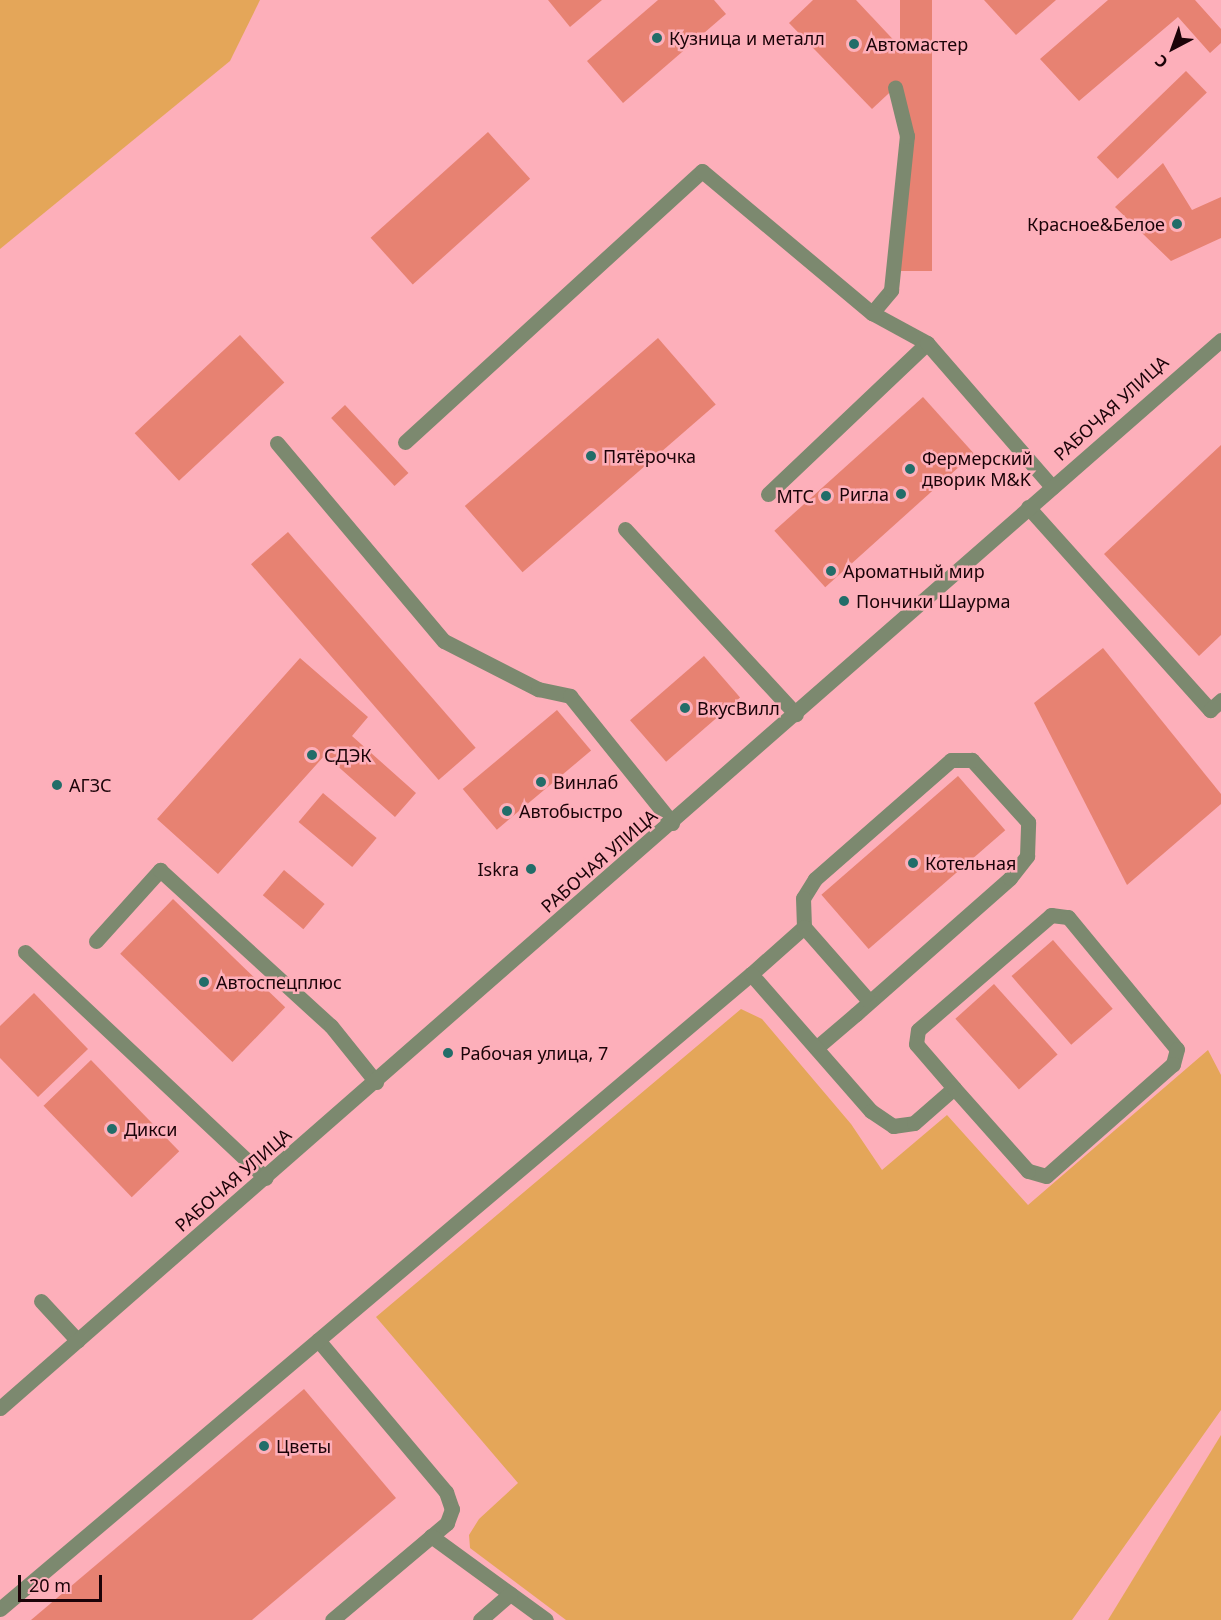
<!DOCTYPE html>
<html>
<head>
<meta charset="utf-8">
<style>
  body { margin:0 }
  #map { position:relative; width:1221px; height:1620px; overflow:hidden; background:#fdafba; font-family:"Noto Sans",sans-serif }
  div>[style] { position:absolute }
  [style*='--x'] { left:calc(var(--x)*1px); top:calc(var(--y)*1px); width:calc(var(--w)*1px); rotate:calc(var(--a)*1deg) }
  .green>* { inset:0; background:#e4a659 }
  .building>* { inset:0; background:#e78272; transform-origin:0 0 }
  .minor>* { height:15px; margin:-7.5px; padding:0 7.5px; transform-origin:7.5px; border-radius:7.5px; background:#7c896f }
  .dots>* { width:16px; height:16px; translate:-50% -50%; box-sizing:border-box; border:3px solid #fdafba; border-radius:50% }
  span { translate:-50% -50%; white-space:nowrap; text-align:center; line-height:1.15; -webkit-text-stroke:5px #fdafba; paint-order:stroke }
  .poi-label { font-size:18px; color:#1b0308 }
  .left { translate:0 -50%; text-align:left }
  .right { translate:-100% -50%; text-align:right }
  .street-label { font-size:18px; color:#1b0308 }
  .north { position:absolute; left:1143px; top:18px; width:60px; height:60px; -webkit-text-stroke:4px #fdafba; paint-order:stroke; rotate:221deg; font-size:16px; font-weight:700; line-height:24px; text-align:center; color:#1b0308 }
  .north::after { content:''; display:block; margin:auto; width:21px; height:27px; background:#1b0308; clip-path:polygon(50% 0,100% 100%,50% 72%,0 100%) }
  .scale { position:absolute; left:18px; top:1575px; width:84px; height:27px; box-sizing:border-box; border:3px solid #1b0308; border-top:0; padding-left:8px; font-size:18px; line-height:21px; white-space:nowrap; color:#1b0308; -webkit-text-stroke:4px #fdafba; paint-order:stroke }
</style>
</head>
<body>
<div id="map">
  <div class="green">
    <i style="clip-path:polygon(0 0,260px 0,230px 61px,0 249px)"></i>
    <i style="clip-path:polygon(741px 1009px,762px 1019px,851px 1124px,882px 1170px,947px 1115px,1028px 1205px,1208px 1050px,1221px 1075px,1221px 1410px,1072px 1620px,566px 1620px,470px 1548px,469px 1535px,479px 1519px,518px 1483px,376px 1317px)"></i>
    <i style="clip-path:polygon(1221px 1435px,1221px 1620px,1108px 1620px)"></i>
  </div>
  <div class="building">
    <i style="clip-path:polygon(548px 0,602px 0,570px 27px)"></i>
    <i style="clip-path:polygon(658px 0,714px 0,726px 14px,623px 103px,587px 61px)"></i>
    <i style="clip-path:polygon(813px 0,856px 0,918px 66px,872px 109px,789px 23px)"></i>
    <i style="left:900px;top:0;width:32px;height:271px"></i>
    <i style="clip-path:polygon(984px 0,1056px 0,1016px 35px)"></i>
    <i style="clip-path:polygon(1108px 0,1195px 0,1221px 29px,1221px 43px,1210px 53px,1178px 17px,1079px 101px,1040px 59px)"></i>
    <i style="left:1186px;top:71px;width:30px;height:124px;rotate:46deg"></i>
    <i style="left:488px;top:132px;width:63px;height:158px;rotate:48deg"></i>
    <i style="clip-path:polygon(1163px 163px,1192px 210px,1221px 197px,1221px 238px,1171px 261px,1115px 207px)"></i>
    <i style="left:240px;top:335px;width:65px;height:144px;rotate:47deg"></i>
    <i style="left:658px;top:338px;width:88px;height:256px;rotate:49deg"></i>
    <i style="left:923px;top:397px;width:76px;height:200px;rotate:48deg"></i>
    <i style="left:345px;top:405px;width:93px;height:19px;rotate:47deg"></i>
    <i style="clip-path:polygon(1221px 445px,1221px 635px,1199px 656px,1104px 554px)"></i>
    <i style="left:288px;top:532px;width:286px;height:49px;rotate:49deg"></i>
    <i style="clip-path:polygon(1103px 648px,1221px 794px,1221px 804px,1127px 885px,1034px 703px)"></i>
    <i style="left:704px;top:656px;width:55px;height:98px;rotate:49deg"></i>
    <i style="clip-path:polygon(300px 658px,368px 717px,352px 736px,416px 793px,395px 817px,325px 755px,218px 874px,157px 819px)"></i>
    <i style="left:557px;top:710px;width:53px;height:123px;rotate:50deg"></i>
    <i style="left:958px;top:776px;width:72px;height:181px;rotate:49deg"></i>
    <i style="left:323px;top:793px;width:70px;height:38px;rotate:40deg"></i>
    <i style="left:284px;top:870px;width:53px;height:33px;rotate:40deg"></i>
    <i style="left:173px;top:899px;width:156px;height:76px;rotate:44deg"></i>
    <i style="left:1053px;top:940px;width:91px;height:55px;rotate:49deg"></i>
    <i style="left:994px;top:984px;width:95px;height:52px;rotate:48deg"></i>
    <i style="clip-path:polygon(34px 993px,88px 1049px,38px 1097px,0 1058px,0 1026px)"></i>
    <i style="left:91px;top:1060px;width:127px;height:66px;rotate:46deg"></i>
    <i style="clip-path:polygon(304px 1389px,396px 1498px,252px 1620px,31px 1620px)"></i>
  </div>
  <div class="minor">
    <i style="--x:872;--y:313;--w:30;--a:-50"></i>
    <i style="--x:891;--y:290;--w:155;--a:-84.1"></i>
    <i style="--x:907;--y:136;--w:50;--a:-103.8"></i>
    <i style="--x:405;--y:442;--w:402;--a:-42.4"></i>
    <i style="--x:702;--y:171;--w:222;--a:39.9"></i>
    <i style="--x:872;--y:313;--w:63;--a:28.6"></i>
    <i style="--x:277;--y:443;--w:259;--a:49.9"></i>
    <i style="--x:444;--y:641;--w:106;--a:27.1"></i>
    <i style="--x:538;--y:689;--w:33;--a:12"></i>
    <i style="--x:570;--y:696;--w:163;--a:51.2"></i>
    <i style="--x:768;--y:494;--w:219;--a:-43.5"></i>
    <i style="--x:927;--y:343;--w:191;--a:49"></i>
    <i style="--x:1028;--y:507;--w:273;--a:48.1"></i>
    <i style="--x:1210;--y:710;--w:15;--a:-42"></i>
    <i style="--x:625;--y:529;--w:252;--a:47.3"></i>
    <i style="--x:96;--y:941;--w:96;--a:-48"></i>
    <i style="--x:160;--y:870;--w:231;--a:42.4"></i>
    <i style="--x:331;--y:1026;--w:72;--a:51.2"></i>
    <i style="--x:25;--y:952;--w:330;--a:43.2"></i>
    <i style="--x:751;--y:974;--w:71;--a:-41.6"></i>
    <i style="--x:816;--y:1048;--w:52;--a:-40.4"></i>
    <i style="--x:856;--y:1014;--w:205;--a:-41.4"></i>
    <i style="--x:1010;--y:878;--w:28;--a:-52"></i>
    <i style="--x:1027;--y:856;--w:34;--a:-88"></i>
    <i style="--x:1028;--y:822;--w:84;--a:-132.1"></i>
    <i style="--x:972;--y:760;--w:21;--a:180"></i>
    <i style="--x:951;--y:760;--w:181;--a:138.8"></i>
    <i style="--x:815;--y:879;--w:22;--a:122"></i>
    <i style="--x:803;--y:898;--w:29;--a:88"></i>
    <i style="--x:804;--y:927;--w:98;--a:48.7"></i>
    <i style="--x:41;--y:1301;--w:54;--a:47.2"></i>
    <i style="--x:318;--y:1340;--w:199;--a:49.9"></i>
    <i style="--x:446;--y:1492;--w:18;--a:71"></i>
    <i style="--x:452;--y:1509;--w:15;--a:110"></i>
    <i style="--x:447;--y:1523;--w:150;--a:139.9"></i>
    <i style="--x:0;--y:1408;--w:1622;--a:-41.18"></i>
    <i style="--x:431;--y:1536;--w:142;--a:36.1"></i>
    <i style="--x:0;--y:1609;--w:983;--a:-40.22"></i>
    <i style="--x:751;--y:974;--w:182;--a:48.8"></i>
    <i style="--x:871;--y:1111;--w:27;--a:34"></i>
    <i style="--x:893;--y:1126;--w:21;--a:-8"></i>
    <i style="--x:914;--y:1123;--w:53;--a:-41.2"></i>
    <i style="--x:954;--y:1088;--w:58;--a:-130.8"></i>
    <i style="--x:916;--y:1044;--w:14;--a:-82"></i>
    <i style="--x:918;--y:1030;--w:176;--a:-40.8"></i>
    <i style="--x:1051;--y:915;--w:17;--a:7"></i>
    <i style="--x:1068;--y:917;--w:171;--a:50.5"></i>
    <i style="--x:1177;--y:1049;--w:16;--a:105"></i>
    <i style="--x:1173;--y:1064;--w:169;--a:138.6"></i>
    <i style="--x:1046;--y:1176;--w:19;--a:-164"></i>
    <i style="--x:1028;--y:1171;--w:111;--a:-131.7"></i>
    <i style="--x:480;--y:1620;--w:40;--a:-41"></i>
  </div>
  <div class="dots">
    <i style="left:657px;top:38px;background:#226d69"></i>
    <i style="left:854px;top:44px;background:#226d69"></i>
    <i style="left:1177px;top:224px;background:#226d69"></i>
    <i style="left:591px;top:456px;background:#226d69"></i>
    <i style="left:910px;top:469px;background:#226d69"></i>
    <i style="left:901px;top:494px;background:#226d69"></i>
    <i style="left:826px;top:496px;background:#226d69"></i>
    <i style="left:831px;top:571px;background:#226d69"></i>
    <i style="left:844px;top:601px;background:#226d69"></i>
    <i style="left:685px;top:708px;background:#226d69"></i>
    <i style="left:312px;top:755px;background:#226d69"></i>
    <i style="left:541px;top:782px;background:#226d69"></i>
    <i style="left:57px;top:785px;background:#226d69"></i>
    <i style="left:507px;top:811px;background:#226d69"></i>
    <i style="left:913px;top:863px;background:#226d69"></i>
    <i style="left:531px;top:869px;background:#226d69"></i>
    <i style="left:204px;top:982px;background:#226d69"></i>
    <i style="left:448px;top:1053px;background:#226d69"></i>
    <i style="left:112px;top:1129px;background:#226d69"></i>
    <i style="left:264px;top:1446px;background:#226d69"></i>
  </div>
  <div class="poi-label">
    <span class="left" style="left:669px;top:38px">Кузница и металл</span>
    <span class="left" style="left:866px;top:44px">Автомастер</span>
    <span class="right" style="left:1165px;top:224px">Красное&amp;Белое</span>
    <span class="left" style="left:603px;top:456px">Пятёрочка</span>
    <span class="left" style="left:922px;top:469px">Фермерский<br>дворик М&amp;K</span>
    <span class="right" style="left:889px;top:494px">Ригла</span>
    <span class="right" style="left:814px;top:496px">МТС</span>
    <span class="left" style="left:843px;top:571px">Ароматный мир</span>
    <span class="left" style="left:856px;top:601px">Пончики Шаурма</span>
    <span class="left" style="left:697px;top:708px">ВкусВилл</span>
    <span class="left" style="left:324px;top:755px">СДЭК</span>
    <span class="left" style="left:553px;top:782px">Винлаб</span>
    <span class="left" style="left:69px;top:785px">АГЗС</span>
    <span class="left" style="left:519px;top:811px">Автобыстро</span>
    <span class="left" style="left:925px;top:863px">Котельная</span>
    <span class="right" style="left:519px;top:869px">Iskra</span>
    <span class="left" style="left:216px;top:982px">Автоспецплюс</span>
    <span class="left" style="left:460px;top:1053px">Рабочая улица, 7</span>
    <span class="left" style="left:124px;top:1129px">Дикси</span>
    <span class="left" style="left:276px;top:1446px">Цветы</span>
  </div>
  <div class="street-label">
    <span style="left:1111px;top:408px;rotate:-42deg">РАБОЧАЯ УЛИЦА</span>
    <span style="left:599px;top:861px;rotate:-41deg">РАБОЧАЯ УЛИЦА</span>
    <span style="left:233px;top:1180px;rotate:-41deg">РАБОЧАЯ УЛИЦА</span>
  </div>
  <div class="north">С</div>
  <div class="scale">20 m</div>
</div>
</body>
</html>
